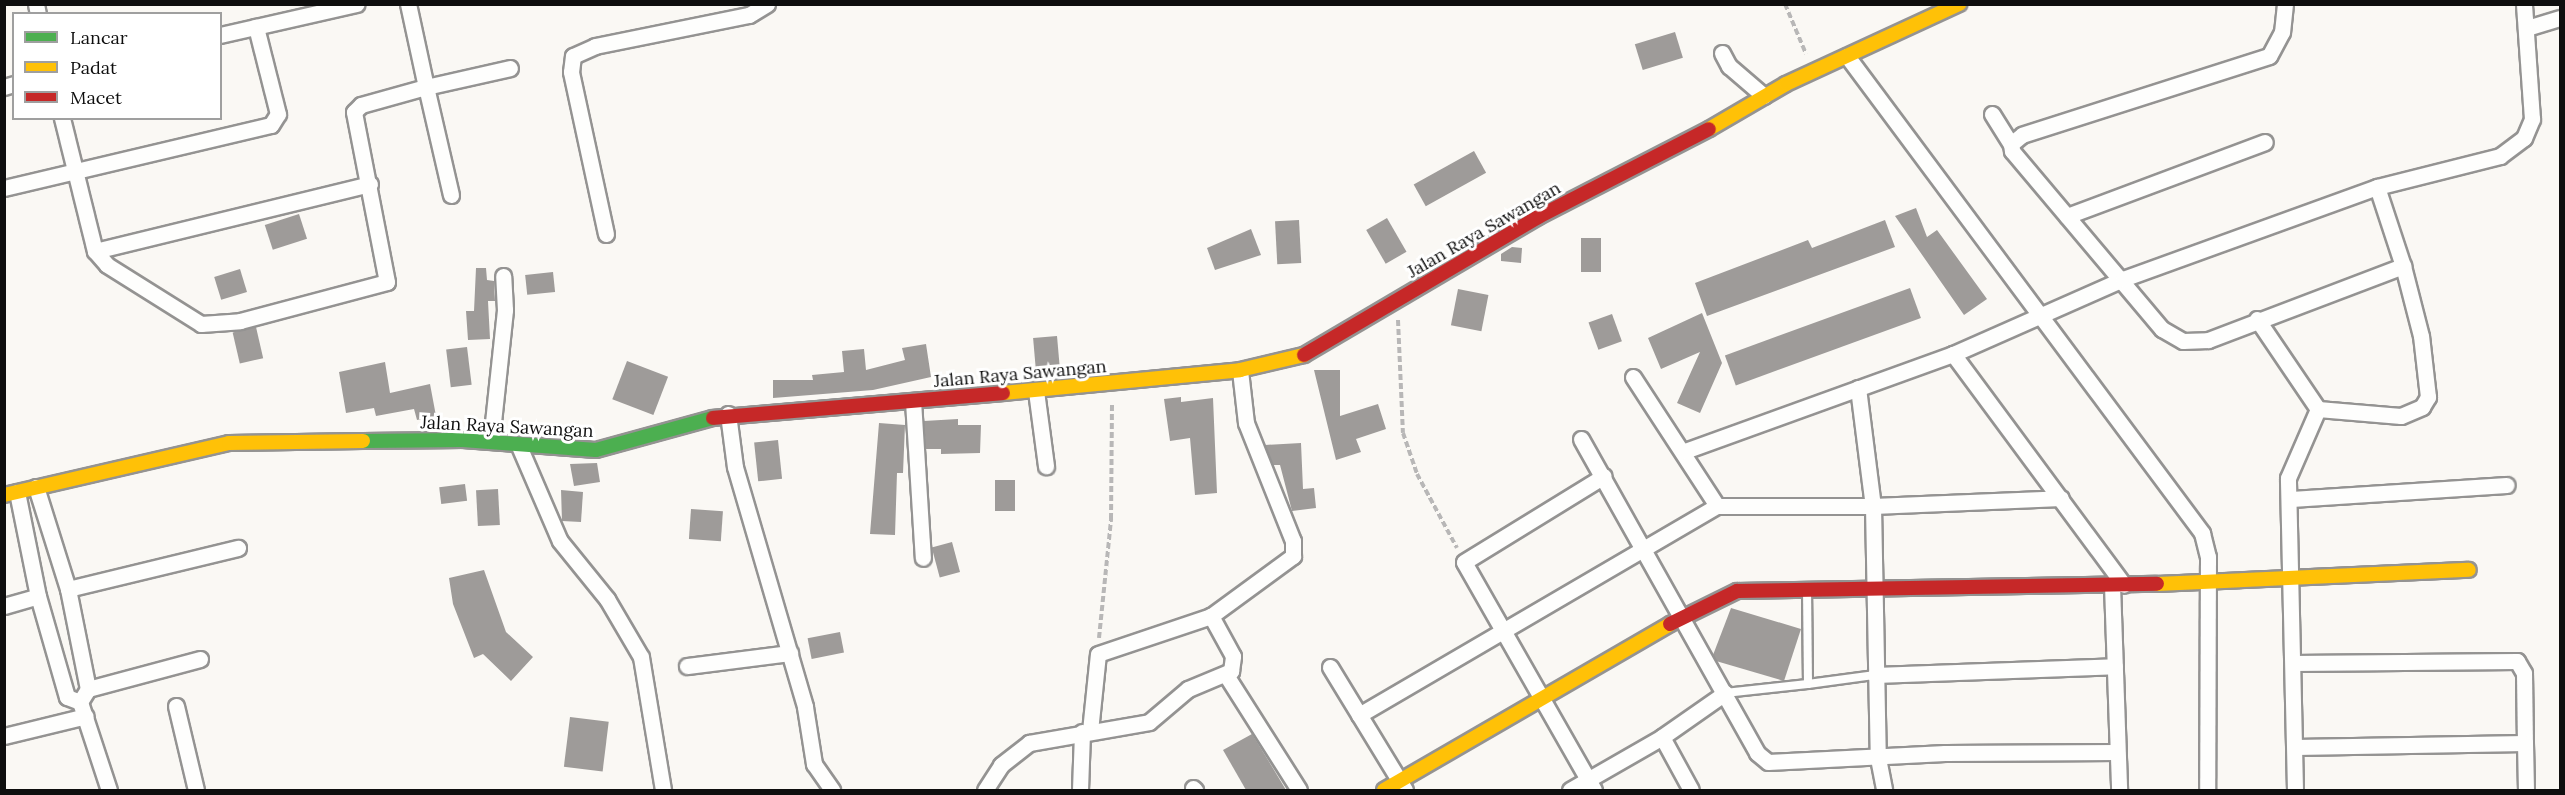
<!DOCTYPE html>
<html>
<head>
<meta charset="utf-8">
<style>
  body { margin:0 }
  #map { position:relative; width:2565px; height:795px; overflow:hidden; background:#faf8f4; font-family:Lora,serif }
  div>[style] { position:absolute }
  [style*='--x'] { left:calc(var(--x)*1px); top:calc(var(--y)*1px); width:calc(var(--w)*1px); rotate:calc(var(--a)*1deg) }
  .building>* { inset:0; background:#9e9b99; transform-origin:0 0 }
  .path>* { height:4px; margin-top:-2px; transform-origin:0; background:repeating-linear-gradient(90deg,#b8b7b7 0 6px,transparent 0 9px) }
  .roads { filter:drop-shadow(2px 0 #949392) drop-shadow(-2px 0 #949392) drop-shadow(0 2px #949392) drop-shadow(0 -2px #949392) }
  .lane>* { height:8px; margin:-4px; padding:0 4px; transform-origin:4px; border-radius:4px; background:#fefefd }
  .street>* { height:15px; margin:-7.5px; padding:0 7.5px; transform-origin:7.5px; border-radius:7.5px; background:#fefefd }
  .fast>* { height:14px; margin:-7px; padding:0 7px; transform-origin:7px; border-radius:7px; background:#4caf50 }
  .slow>* { height:14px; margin:-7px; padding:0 7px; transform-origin:7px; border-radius:7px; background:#ffc107 }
  .jam>* { height:14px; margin:-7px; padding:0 7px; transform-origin:7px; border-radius:7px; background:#c62828 }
  span { translate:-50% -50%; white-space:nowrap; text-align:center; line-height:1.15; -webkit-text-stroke:6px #fff; paint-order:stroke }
  .street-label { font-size:18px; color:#0e0e0e }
  .frame { position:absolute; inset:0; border:6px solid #0e0e0e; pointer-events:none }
  .legend { position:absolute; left:12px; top:12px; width:210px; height:108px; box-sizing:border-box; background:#fff; border:2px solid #9f9f9f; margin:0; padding:8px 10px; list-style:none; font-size:18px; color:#0e0e0e }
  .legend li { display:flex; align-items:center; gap:12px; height:30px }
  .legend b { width:30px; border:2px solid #9f9f9f }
</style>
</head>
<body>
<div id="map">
  <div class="building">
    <i style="left:1675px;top:32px;width:27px;height:42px;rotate:73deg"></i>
    <i style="left:1474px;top:151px;width:25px;height:69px;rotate:61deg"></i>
    <i style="clip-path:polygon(1916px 208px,1927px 237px,1937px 230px,1987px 299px,1964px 315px,1895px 216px)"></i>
    <i style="left:299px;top:214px;width:26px;height:36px;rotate:72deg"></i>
    <i style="left:1387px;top:218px;width:39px;height:24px;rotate:60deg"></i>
    <i style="left:1299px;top:220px;width:43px;height:24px;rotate:87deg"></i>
    <i style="clip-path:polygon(1885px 220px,1895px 247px,1707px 316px,1695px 283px,1808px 240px,1812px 248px)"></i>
    <i style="clip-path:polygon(1251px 229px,1261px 255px,1215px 270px,1207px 248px)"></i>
    <i style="left:1581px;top:238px;width:20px;height:34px"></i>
    <i style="clip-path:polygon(1512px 247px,1522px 248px,1521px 263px,1501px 261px,1501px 254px)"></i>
    <i style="clip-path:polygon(476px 268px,486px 268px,487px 280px,494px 281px,495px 301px,488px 301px,490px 339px,468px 340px,466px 311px,474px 311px)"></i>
    <i style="left:240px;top:269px;width:24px;height:27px;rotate:73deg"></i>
    <i style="left:553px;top:272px;width:20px;height:28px;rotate:84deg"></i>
    <i style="left:1910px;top:288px;width:32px;height:197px;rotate:70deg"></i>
    <i style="left:1458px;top:289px;width:31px;height:37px;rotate:11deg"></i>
    <i style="clip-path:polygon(1702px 313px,1722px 363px,1700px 413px,1677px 403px,1700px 352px,1661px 369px,1648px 338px)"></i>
    <i style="left:1612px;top:314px;width:29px;height:25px;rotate:70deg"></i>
    <i style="left:256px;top:327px;width:32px;height:24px;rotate:77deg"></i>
    <i style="left:1057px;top:336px;width:36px;height:24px;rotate:85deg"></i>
    <i style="clip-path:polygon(926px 344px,931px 377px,873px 390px,773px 398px,773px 380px,813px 380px,812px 375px,844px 372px,842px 351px,864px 349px,866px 370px,905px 360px,902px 348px)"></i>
    <i style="left:467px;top:347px;width:38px;height:21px;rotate:83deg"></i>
    <i style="left:627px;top:361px;width:44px;height:41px;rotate:21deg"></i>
    <i style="clip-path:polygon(385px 362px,390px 393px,430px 384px,436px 416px,417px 420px,414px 409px,376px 416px,374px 408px,346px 413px,339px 372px)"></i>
    <i style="clip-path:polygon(1314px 370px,1340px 370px,1340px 416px,1378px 404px,1386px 429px,1356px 439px,1361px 452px,1336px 460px)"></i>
    <i style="clip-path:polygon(1181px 397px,1181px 402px,1213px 398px,1217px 493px,1195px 495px,1190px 438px,1170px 441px,1164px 399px)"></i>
    <i style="clip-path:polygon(958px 419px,958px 425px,981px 425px,980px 453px,941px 454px,941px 449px,926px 449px,924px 421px)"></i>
    <i style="clip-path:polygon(879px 423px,905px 425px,903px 473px,897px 473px,895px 535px,870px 534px)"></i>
    <i style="left:778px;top:440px;width:39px;height:24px;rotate:84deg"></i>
    <i style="clip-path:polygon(1301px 443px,1303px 489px,1314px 488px,1316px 508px,1292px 511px,1280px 465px,1273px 465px,1265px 445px)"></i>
    <i style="clip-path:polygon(597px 463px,600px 482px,574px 486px,570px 464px)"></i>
    <i style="left:995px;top:480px;width:20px;height:31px"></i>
    <i style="left:465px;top:484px;width:17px;height:26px;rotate:83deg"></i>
    <i style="left:498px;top:489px;width:36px;height:22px;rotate:87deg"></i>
    <i style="clip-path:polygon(561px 490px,583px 492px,581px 522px,562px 521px)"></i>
    <i style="left:691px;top:509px;width:32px;height:30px;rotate:4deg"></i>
    <i style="left:952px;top:542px;width:31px;height:21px;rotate:75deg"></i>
    <i style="clip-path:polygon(484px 570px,506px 632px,533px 657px,511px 681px,483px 654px,474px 658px,453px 604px,449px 578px)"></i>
    <i style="clip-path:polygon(1731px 608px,1801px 629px,1784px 681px,1716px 661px,1713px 655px)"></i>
    <i style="left:840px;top:632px;width:21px;height:33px;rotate:79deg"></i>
    <i style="left:570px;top:717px;width:39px;height:50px;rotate:7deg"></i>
    <i style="clip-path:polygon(1252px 734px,1268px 760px,1286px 790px,1246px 790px,1223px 750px)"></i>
  </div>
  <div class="path">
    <i style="--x:1785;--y:4;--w:54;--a:67.2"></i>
    <i style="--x:1398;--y:320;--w:113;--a:87.5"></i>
    <i style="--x:1403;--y:433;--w:43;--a:71.1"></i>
    <i style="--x:1417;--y:474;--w:84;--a:61.6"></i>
    <i style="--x:1099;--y:638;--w:120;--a:-84.2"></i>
    <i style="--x:1111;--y:519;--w:115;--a:-89.5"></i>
  </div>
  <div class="roads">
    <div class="lane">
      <i style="--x:1808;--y:684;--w:68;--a:-7.7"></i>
      <i style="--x:1725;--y:693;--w:83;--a:-6.2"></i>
      <i style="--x:1808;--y:684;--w:91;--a:-90.6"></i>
    </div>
    <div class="street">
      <i style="--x:36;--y:4;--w:10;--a:79"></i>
      <i style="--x:2285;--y:4;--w:28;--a:96"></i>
      <i style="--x:2282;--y:32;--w:27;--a:118"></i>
      <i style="--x:2269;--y:56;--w:259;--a:162.3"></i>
      <i style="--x:2022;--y:135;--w:14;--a:141"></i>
      <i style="--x:2011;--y:144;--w:7;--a:82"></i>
      <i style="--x:2012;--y:151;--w:233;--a:49.9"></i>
      <i style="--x:2162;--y:329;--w:24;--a:30"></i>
      <i style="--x:2183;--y:341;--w:25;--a:-2"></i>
      <i style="--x:2208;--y:340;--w:209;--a:-20.8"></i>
      <i style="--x:2403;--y:266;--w:83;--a:-108.2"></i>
      <i style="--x:2527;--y:28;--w:34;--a:-17"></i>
      <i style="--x:220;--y:35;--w:140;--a:-12.8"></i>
      <i style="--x:1722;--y:53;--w:15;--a:62"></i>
      <i style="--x:1729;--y:66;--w:46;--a:40.6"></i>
      <i style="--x:1847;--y:56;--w:595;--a:53.34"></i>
      <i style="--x:2202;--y:533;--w:25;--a:76"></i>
      <i style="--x:2208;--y:557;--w:233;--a:90.2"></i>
      <i style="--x:4;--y:87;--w:10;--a:-17"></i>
      <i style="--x:1992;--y:114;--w:36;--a:58"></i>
      <i style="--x:62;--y:118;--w:137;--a:76.1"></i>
      <i style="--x:95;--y:251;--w:283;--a:-13.7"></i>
      <i style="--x:4;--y:188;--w:274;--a:-13.3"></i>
      <i style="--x:271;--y:125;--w:13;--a:-58"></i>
      <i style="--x:278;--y:114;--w:90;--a:-104.2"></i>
      <i style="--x:451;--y:195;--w:111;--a:-103"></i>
      <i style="--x:426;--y:87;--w:86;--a:-12.7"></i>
      <i style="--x:2067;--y:216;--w:211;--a:-20.5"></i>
      <i style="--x:606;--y:234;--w:166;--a:-102.2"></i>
      <i style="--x:571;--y:72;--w:16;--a:-83"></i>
      <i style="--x:573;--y:56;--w:24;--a:-24"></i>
      <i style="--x:595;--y:46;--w:157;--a:-11.4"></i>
      <i style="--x:749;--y:15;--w:21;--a:-31"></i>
      <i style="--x:95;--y:251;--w:18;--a:49"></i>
      <i style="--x:107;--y:265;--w:111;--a:32.1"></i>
      <i style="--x:201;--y:324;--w:39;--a:-4"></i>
      <i style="--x:240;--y:321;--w:152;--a:-14.9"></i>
      <i style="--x:387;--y:282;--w:173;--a:-101"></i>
      <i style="--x:354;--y:112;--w:10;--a:-45"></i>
      <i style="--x:361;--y:105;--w:67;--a:-15.5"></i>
      <i style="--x:426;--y:87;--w:85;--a:-102.2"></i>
      <i style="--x:2257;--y:319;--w:109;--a:55.9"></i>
      <i style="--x:2318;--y:409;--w:83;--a:4.8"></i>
      <i style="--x:2401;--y:416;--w:23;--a:-23"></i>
      <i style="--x:2422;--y:407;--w:12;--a:-59"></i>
      <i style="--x:2428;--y:397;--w:61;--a:-96.5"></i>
      <i style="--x:2421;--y:336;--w:72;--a:-104.4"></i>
      <i style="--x:1953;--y:354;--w:287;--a:53.5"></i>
      <i style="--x:1633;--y:377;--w:154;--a:56.9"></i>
      <i style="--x:1858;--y:388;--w:119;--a:82.8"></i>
      <i style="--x:1873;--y:506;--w:252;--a:88.9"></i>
      <i style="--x:1878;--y:758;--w:33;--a:79"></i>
      <i style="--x:1036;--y:391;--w:76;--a:82.4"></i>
      <i style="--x:913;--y:401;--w:157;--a:86.4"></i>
      <i style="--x:728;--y:414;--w:53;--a:82.5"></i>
      <i style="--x:735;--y:467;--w:250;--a:73.7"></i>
      <i style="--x:805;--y:707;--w:58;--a:81"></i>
      <i style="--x:814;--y:764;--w:32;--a:55"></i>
      <i style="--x:1581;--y:439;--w:360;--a:60.7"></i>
      <i style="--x:1757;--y:753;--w:14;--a:39"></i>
      <i style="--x:1768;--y:762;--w:177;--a:-2.9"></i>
      <i style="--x:1945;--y:753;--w:172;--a:-0.3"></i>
      <i style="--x:491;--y:441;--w:132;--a:-83.9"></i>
      <i style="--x:505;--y:310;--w:34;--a:-93"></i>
      <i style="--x:519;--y:446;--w:103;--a:66.7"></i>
      <i style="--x:560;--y:541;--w:75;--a:51"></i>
      <i style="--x:607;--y:599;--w:67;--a:59.6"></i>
      <i style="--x:641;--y:657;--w:135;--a:80.6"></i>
      <i style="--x:1685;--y:451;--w:285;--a:-19.9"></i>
      <i style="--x:1953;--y:354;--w:186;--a:-23.8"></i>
      <i style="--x:2123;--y:279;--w:270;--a:-19.9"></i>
      <i style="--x:2377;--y:187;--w:127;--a:-14.1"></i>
      <i style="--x:2500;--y:156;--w:30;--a:-37"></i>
      <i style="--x:2524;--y:138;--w:21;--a:-67"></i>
      <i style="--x:2532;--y:119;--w:115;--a:-94"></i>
      <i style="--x:36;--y:487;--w:107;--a:72.6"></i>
      <i style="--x:68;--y:589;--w:102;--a:78.7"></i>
      <i style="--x:88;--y:689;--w:15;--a:122"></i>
      <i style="--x:17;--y:492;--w:106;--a:78.6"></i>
      <i style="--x:38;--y:596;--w:105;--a:74"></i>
      <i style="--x:67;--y:697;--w:14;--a:21"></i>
      <i style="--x:80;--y:702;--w:93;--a:71.8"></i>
      <i style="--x:2291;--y:499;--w:216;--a:-3.7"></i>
      <i style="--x:2112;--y:585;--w:205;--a:88"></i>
      <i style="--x:68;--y:589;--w:175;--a:-13.6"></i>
      <i style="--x:4;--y:606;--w:35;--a:-16"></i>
      <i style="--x:2293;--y:663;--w:224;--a:-0.5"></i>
      <i style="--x:2517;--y:661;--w:14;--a:60"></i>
      <i style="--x:2524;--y:673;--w:70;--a:89.2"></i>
      <i style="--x:687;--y:666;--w:104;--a:-7.2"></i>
      <i style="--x:1330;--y:667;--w:144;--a:58.6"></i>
      <i style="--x:1226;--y:675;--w:136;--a:57.6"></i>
      <i style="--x:1875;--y:675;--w:240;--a:-2.1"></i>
      <i style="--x:88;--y:689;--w:116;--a:-15"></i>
      <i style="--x:176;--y:706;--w:86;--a:76.6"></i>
      <i style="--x:1359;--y:715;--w:415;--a:-30.3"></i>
      <i style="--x:1717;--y:506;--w:156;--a:0"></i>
      <i style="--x:1873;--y:506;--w:188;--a:-2.4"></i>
      <i style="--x:1090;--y:731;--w:77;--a:-84.1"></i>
      <i style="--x:1098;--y:654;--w:119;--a:-18.6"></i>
      <i style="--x:4;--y:736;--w:84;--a:-13.7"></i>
      <i style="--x:1662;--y:737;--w:60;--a:61.3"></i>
      <i style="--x:2295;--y:747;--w:230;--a:-1"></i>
      <i style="--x:2525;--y:743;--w:47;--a:88.8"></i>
      <i style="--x:1193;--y:788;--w:3;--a:45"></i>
      <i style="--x:985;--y:790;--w:30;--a:-57"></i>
      <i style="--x:1001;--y:765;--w:36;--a:-38"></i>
      <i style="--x:1029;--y:743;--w:122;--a:-9.9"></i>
      <i style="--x:1149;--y:722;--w:51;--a:-40.2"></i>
      <i style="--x:1188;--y:689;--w:47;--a:-22.7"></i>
      <i style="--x:1231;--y:671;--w:15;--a:-82"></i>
      <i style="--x:1233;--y:656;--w:46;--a:-118.8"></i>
      <i style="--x:1211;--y:616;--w:102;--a:-36.2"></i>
      <i style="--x:1293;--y:556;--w:15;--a:-90"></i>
      <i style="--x:1293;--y:541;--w:127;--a:-111.7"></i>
      <i style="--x:1246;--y:423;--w:53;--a:-96.5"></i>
      <i style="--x:1080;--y:790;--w:58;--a:-88"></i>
      <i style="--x:1570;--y:790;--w:106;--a:-29.9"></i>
      <i style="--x:1662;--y:737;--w:77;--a:-34.9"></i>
      <i style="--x:1594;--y:790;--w:262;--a:-119.7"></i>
      <i style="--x:1464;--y:562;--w:164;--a:-31.6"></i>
      <i style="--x:2295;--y:790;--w:312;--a:-91.3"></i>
      <i style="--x:2288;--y:478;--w:75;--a:-66.5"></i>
    </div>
    <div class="fast">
      <i style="--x:363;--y:441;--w:100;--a:-0.6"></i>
      <i style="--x:463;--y:440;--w:133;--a:4.3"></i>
      <i style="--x:596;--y:450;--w:121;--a:-15.3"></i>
    </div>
    <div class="slow">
      <i style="--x:1709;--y:129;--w:89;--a:-30.3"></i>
      <i style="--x:1786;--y:84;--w:191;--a:-24.8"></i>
      <i style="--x:1003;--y:393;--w:238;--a:-5.5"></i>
      <i style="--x:1240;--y:370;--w:66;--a:-13.2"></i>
      <i style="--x:4;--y:495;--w:231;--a:-13"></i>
      <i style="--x:229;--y:443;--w:134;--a:-0.9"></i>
      <i style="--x:2157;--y:584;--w:312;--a:-2.6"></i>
      <i style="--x:1384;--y:790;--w:331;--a:-30.1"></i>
    </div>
    <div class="jam">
      <i style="--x:1304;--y:355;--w:272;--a:-30.5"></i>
      <i style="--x:1538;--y:217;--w:192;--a:-27.2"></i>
      <i style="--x:713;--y:418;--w:291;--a:-4.9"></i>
      <i style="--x:1670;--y:624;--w:75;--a:-26.2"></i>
      <i style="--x:1737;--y:591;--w:420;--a:-1"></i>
    </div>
  </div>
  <div class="street-label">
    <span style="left:1484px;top:230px;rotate:-30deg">Jalan Raya Sawangan</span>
    <span style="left:1020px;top:374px;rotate:-5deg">Jalan Raya Sawangan</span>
    <span style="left:507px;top:427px;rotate:3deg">Jalan Raya Sawangan</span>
  </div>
  <div class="frame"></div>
  <ul class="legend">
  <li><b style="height:8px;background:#4caf50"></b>Lancar</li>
  <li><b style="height:8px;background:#ffc107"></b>Padat</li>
  <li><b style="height:8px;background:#c62828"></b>Macet</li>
  </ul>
</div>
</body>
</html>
